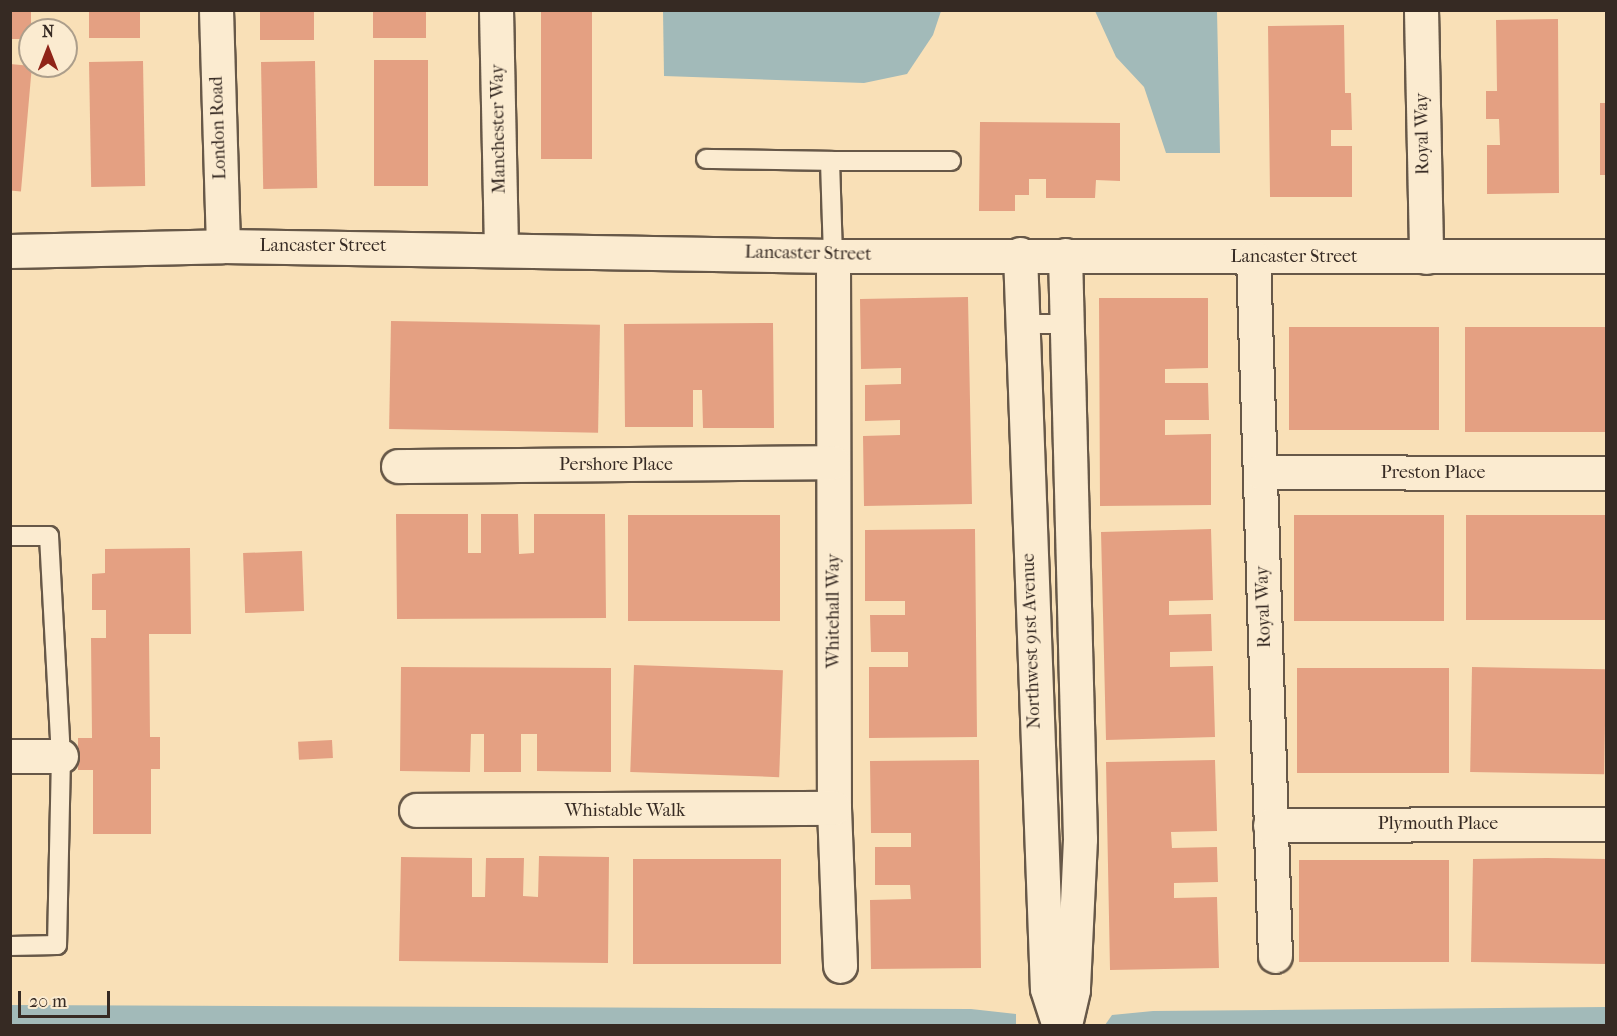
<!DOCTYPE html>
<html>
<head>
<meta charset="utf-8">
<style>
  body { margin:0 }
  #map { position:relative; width:1617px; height:1036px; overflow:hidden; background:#f9e0b7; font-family:"IM FELL French Canon",serif }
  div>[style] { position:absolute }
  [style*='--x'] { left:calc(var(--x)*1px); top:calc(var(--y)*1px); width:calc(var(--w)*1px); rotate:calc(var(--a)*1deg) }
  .water>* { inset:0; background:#a2bab9 }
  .building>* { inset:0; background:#e4a082; transform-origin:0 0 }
  .roads { filter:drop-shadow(2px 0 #675848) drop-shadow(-2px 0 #675848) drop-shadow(0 2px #675848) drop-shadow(0 -2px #675848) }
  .service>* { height:18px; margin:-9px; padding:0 9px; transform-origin:9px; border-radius:9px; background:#fbebd0 }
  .minor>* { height:33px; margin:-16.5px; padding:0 16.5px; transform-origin:16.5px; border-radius:16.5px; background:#fbebd0 }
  span { translate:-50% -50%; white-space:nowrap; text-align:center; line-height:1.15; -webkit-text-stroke:4.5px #fbebd0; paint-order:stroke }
  .street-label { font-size:18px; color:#362a23 }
  .frame { position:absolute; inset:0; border:12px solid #362a23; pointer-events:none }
  .north { position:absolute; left:18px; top:18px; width:60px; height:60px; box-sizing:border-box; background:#fbebd0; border:2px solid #ac9e8b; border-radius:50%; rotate:0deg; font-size:16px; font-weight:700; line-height:24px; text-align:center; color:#362a23 }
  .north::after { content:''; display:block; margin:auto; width:21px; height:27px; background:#8f2418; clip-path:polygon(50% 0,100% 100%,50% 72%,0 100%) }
  .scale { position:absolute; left:18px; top:991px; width:92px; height:27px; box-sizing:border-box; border:3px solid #362a23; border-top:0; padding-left:8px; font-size:18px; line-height:21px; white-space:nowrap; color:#362a23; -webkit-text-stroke:4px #fbebd0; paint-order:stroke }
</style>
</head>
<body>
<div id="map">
  <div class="water">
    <i style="clip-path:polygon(663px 11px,663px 10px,941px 11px,933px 35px,907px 74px,864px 83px,664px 76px)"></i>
    <i style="clip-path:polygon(1095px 11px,1217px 11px,1220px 153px,1166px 153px,1144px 87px,1116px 57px)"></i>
    <i style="clip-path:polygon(11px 1005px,971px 1009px,1016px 1014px,1016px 1025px,11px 1026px)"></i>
    <i style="clip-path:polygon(1606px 1007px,1606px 1026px,1105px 1025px,1112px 1015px,1153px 1011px)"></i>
  </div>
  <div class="building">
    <i style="left:10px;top:10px;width:21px;height:29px"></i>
    <i style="left:89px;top:10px;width:51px;height:28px"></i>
    <i style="left:260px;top:10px;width:54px;height:30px"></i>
    <i style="left:373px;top:10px;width:53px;height:28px"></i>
    <i style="left:541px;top:10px;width:51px;height:149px"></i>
    <i style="clip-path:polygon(1558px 19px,1559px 193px,1487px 194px,1487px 145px,1500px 145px,1499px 119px,1486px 119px,1486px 91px,1497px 91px,1496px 20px)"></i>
    <i style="clip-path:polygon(1344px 25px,1345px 93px,1351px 93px,1352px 130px,1331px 130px,1331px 146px,1352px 146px,1352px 197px,1270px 197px,1268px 26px)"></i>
    <i style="left:374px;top:60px;width:54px;height:126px"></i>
    <i style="left:143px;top:61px;width:125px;height:54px;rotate:89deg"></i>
    <i style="left:315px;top:61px;width:127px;height:54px;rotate:89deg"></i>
    <i style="left:10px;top:64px;width:22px;height:126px;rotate:5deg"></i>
    <i style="left:1600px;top:103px;width:6px;height:72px"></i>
    <i style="clip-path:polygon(980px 122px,1120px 123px,1120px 181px,1096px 180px,1095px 198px,1046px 198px,1046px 179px,1029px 179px,1029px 195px,1015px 195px,1015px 211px,979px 211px)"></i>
    <i style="clip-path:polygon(968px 297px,972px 504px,864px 506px,863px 436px,900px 435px,900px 420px,865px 421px,865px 385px,901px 384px,901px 368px,861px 369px,860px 299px)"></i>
    <i style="clip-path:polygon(1099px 298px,1208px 298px,1208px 368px,1165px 369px,1165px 383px,1208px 383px,1209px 420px,1165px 420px,1165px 435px,1211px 434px,1211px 505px,1100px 506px)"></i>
    <i style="left:391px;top:321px;width:209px;height:108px;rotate:1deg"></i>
    <i style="clip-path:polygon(773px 323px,774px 428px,703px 428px,702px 390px,693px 390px,693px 427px,625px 427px,624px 324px)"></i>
    <i style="left:1439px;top:327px;width:103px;height:150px;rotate:90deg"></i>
    <i style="left:1465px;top:327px;width:141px;height:105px"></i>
    <i style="clip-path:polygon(396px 514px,468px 514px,468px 553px,481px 553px,481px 514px,518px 514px,519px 554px,534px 553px,534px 514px,605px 514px,606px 618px,397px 619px)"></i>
    <i style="left:628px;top:515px;width:152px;height:106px"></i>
    <i style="left:1294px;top:515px;width:150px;height:106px"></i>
    <i style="left:1606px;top:515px;width:105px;height:140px;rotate:90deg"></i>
    <i style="clip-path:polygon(975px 529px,977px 737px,869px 738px,869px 667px,908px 667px,908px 652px,871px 652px,870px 615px,905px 615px,905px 601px,865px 601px,865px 530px)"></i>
    <i style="clip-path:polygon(1211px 529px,1213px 600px,1169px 601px,1169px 615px,1211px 614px,1212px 651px,1170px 652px,1170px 667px,1213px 666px,1215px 737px,1106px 740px,1101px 532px)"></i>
    <i style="clip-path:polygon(190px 548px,191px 634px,149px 634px,150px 737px,160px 737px,160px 769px,151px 769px,151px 834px,93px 834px,93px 770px,78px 770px,78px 738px,92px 738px,91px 638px,106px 638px,106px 610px,92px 610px,92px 574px,105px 573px,105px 549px)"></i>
    <i style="left:302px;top:551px;width:60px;height:59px;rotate:88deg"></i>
    <i style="left:634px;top:665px;width:149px;height:107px;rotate:2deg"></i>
    <i style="clip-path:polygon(401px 667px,611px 668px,611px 772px,537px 771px,537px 734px,521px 734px,521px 772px,484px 772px,484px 734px,471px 734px,470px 772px,400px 771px)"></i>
    <i style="left:1472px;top:667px;width:134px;height:105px;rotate:1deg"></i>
    <i style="left:1449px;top:668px;width:105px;height:152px;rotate:90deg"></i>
    <i style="left:332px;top:740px;width:18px;height:34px;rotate:87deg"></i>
    <i style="clip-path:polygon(979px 760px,981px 968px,871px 969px,870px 900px,911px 899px,910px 885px,875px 885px,875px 847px,911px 847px,911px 833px,871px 833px,870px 761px)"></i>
    <i style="clip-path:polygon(1215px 760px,1217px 831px,1171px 832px,1172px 848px,1217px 847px,1218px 882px,1174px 883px,1174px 898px,1217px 897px,1219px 968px,1110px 970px,1106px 762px)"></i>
    <i style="clip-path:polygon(539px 856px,609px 857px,608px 963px,399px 961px,401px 857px,472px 858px,472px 897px,485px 897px,486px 858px,524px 858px,523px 896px,538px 897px)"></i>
    <i style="clip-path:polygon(1547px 858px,1606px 859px,1606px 964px,1471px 962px,1473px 859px)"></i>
    <i style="left:633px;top:859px;width:148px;height:105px"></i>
    <i style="left:1449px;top:860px;width:102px;height:150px;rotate:90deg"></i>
  </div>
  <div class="roads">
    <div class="service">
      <i style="--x:706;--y:159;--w:124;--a:0.9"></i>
      <i style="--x:830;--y:161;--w:95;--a:88.2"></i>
      <i style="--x:830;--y:161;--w:121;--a:0"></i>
      <i style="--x:1022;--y:324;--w:45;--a:0"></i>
      <i style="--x:10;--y:536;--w:39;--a:0"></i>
      <i style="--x:49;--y:536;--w:220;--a:86.9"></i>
      <i style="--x:61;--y:756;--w:189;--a:91.2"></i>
      <i style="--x:57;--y:945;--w:47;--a:178.8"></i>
    </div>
    <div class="minor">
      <i style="--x:216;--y:10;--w:236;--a:88.3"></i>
      <i style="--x:496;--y:10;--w:237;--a:88.8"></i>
      <i style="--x:1421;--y:10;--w:247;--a:88.8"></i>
      <i style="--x:10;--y:251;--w:213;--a:-1.3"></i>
      <i style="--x:223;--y:246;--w:610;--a:0.94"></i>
      <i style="--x:833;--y:256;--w:773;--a:0"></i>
      <i style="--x:1020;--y:254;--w:735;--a:87.9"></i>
      <i style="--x:1047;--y:989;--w:39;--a:72"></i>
      <i style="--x:1065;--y:255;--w:584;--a:88.53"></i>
      <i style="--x:1080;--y:839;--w:151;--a:92.7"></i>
      <i style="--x:1073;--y:990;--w:37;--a:103"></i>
      <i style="--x:833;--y:256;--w:552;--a:89.9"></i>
      <i style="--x:834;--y:808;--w:158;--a:87.8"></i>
      <i style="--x:1253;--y:257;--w:699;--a:88.2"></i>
      <i style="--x:398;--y:466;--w:435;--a:-0.5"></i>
      <i style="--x:1260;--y:472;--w:346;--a:0.2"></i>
      <i style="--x:10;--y:756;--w:51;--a:0"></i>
      <i style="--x:416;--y:810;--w:418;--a:-0.3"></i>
      <i style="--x:1270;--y:825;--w:336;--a:-0.2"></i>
    </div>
  </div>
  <div class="street-label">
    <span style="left:219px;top:128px;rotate:-92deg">London Road</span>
    <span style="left:499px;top:129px;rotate:-91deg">Manchester Way</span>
    <span style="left:1423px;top:134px;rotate:-91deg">Royal Way</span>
    <span style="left:323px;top:246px">Lancaster Street</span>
    <span style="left:808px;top:254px;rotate:1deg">Lancaster Street</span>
    <span style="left:1294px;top:257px">Lancaster Street</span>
    <span style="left:616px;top:465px">Pershore Place</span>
    <span style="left:1433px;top:473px">Preston Place</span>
    <span style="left:1264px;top:607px;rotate:-92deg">Royal Way</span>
    <span style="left:834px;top:611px;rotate:-90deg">Whitehall Way</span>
    <span style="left:1032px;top:641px;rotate:-92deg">Northwest 91st Avenue</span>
    <span style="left:625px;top:811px">Whistable Walk</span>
    <span style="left:1438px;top:824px">Plymouth Place</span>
  </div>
  <div class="frame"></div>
  <div class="north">N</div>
  <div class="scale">20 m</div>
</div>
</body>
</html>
